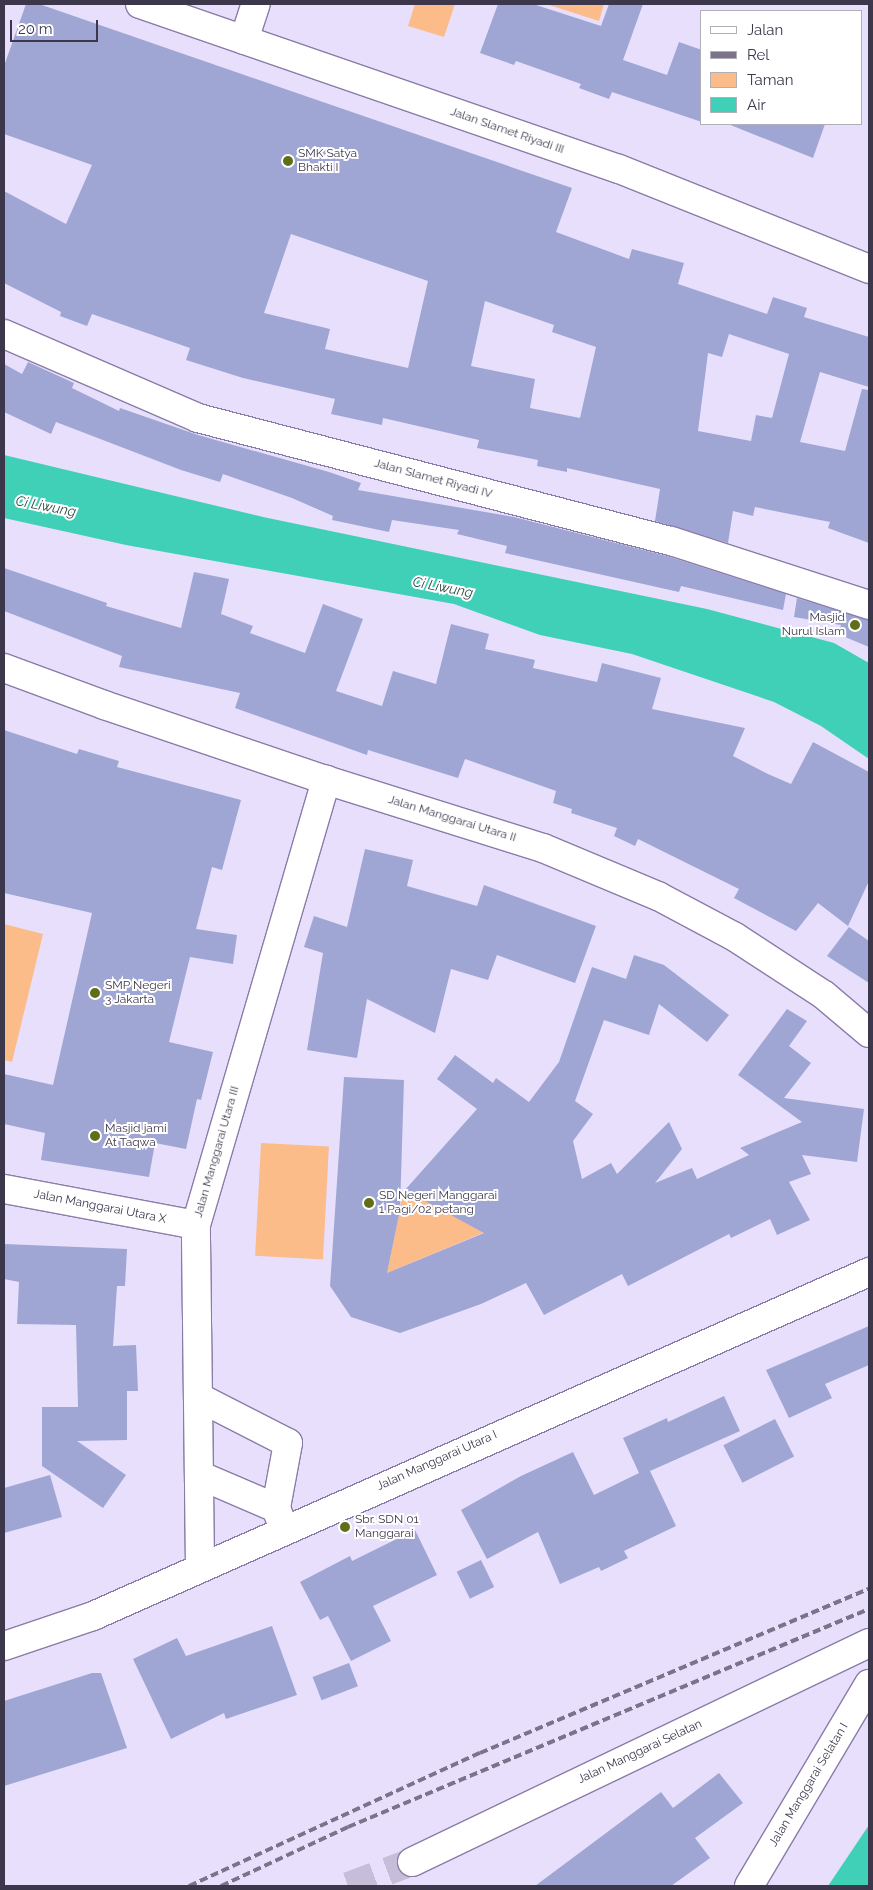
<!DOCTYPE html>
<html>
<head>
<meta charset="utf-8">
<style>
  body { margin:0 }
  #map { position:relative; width:873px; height:1890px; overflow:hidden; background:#e7dffc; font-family:Raleway,sans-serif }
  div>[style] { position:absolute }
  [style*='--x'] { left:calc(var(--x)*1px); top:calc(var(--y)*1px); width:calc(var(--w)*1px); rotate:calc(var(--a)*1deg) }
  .green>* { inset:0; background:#fcbc8a; transform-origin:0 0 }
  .water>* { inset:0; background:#3fd0b7 }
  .building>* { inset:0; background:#9fa6d4; transform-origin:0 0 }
  .minor-tunnel>* { height:28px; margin-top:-14px; transform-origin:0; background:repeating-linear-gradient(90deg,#c5bdd9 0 28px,transparent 0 42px) }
  .roads { filter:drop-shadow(1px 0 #8a7ca8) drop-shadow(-1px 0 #8a7ca8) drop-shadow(0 1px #8a7ca8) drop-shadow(0 -1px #8a7ca8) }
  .minor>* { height:28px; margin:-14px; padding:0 14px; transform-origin:14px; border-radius:14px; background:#fff }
  .rail>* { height:4px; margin-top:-2px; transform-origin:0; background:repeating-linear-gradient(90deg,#7a738a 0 8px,transparent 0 12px) }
  .dots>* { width:14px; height:14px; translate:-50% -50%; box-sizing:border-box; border:2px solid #fff; border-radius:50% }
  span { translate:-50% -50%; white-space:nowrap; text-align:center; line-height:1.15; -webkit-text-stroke:4px #fff; paint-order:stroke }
  .street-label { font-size:12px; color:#3d374b }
  .poi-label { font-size:12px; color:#3d374b }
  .left { translate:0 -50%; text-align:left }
  .right { translate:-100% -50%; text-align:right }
  .water-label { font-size:14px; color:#314f48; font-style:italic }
  .frame { position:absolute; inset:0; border:5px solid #3d374b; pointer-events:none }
  .legend { position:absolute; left:700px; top:10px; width:162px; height:115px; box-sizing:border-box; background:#fff; border:1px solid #b1afb7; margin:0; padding:6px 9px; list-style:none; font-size:15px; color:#3d374b }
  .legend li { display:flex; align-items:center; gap:10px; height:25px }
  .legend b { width:25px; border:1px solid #b1afb7 }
  .scale { position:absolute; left:10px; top:20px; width:88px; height:22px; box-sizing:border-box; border:2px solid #3d374b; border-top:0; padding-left:6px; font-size:15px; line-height:18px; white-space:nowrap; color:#3d374b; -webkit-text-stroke:4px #fff; paint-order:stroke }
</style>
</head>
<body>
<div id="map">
  <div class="green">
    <i style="clip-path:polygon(415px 4px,455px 4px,444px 37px,408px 26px)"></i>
    <i style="clip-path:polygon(546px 4px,604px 4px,599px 21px)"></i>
    <i style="clip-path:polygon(4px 924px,43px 934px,12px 1062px,4px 1060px)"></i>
    <i style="left:261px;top:1143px;width:68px;height:113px;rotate:3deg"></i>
    <i style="clip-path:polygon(404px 1189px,457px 1218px,528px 1214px,387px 1273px)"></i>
  </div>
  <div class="water">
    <i style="clip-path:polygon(4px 455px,263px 517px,707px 609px,834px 643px,869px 663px,869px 759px,821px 726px,774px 702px,632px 654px,540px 635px,454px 604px,126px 545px,4px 518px)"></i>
    <i style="clip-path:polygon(869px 1825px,869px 1886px,828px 1886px)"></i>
  </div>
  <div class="building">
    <i style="clip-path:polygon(evenodd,26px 4px,39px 4px,572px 188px,556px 232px,629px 259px,632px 249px,684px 263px,678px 284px,767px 314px,773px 297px,807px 308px,804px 317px,869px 337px,869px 387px,820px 372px,800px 442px,845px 451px,862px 389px,869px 390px,869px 543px,828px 528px,830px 522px,755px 507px,753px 516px,733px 511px,728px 543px,655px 521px,660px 489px,567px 468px,567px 472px,537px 466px,538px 460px,477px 448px,479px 440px,383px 418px,382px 425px,331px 414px,335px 399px,243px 378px,186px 360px,190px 348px,92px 314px,87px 326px,60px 316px,61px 312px,4px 283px,4px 191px,66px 224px,92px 165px,4px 134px,4px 66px,26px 4px,291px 234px,428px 281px,408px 368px,325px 349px,330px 329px,264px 313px,291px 234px,26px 4px,485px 301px,554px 325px,552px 332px,596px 347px,580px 418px,530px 408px,535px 379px,471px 366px,485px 301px,26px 4px,729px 334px,789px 354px,772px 418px,756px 415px,751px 441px,698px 431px,708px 353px,722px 357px,729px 334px)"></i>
    <i style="clip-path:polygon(498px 4px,533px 4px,601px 26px,609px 4px,643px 4px,623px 60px,667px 75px,679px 42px,702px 50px,702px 122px,612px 92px,609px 99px,579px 88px,581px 84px,516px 61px,514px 65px,480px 53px)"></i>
    <i style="clip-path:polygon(728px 124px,825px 124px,813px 158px)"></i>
    <i style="clip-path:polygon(28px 362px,74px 383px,72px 388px,119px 411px,120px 408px,198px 435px,329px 472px,361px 483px,358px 490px,514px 517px,667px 556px,786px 594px,783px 610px,681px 586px,679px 592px,505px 553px,507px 546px,457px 534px,459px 530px,392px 520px,389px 532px,332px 520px,333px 516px,292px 498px,223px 474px,220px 482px,181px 470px,56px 422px,51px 434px,4px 412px,4px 364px,22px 374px)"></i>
    <i style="clip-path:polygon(4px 568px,107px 603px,106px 606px,181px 628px,194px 572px,229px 579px,221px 614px,253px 626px,250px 633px,305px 653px,323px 604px,363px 619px,336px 691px,382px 706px,393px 671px,436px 684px,451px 624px,489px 634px,485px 649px,535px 660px,533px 668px,597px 682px,602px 663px,661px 678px,652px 709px,745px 728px,733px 756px,768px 774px,791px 784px,813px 742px,869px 772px,869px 881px,848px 926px,818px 903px,796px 931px,734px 898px,739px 889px,638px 839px,635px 846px,614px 836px,617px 828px,571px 813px,572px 809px,553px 803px,556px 791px,465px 759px,458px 778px,368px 750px,367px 755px,235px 708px,240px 693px,119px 667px,122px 656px,4px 611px)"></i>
    <i style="clip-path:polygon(797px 598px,869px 620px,869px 647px,838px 634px,841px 625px,794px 617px)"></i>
    <i style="clip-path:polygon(4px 730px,77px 754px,79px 749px,119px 761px,117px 767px,241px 800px,222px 870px,212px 867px,196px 929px,237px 935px,233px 964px,190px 957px,169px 1042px,213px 1052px,201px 1100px,197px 1099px,186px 1149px,155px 1143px,149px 1177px,41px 1160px,45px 1133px,4px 1124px,4px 1074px,53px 1085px,92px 913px,4px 893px)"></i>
    <i style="clip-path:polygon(365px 849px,413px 860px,407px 886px,477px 906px,484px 885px,596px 926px,575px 983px,497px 955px,488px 980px,451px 969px,435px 1033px,367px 999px,357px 1058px,307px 1050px,323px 953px,304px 947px,314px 916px,347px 927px)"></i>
    <i style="clip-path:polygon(849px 927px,869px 941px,869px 983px,827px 956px)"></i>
    <i style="clip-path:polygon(634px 955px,664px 965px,729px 1015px,707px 1042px,659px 1004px,649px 1035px,604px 1020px,575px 1101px,593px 1114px,573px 1141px,582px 1179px,611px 1163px,617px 1174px,669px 1122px,682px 1149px,655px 1183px,692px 1168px,697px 1179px,749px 1155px,740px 1148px,802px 1122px,738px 1075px,787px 1009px,807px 1021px,789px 1046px,811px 1063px,784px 1098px,864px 1109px,857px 1162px,802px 1155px,811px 1174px,789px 1182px,810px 1220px,777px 1235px,770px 1219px,731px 1238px,729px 1234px,628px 1286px,622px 1274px,544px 1315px,526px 1283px,481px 1304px,400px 1333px,351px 1317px,330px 1286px,344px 1077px,404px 1080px,400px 1210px,387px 1273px,484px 1233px,405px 1190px,477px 1109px,437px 1079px,455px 1055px,493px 1083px,496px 1078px,529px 1102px,559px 1062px,592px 967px,626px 979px)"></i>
    <i style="clip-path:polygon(4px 1244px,127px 1249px,125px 1286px,117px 1286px,113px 1346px,136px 1345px,138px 1391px,127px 1391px,127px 1440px,77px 1441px,126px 1475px,103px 1508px,42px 1466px,42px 1407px,78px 1407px,76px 1325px,17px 1324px,19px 1282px,4px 1279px)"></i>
    <i style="clip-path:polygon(869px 1326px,869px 1365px,825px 1384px,832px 1398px,789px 1418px,766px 1370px)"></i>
    <i style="clip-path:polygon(724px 1396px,740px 1431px,650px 1471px,676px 1526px,624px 1551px,628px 1558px,601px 1571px,599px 1567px,560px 1584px,538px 1532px,487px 1559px,461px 1510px,521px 1476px,573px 1452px,594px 1495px,639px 1473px,623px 1438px,667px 1418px,668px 1422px)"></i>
    <i style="left:775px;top:1419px;width:42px;height:58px;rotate:63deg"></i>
    <i style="clip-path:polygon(50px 1475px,62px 1517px,4px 1533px,4px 1488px)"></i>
    <i style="clip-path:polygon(415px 1530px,437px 1575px,373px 1606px,391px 1641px,351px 1661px,328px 1616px,320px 1620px,300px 1582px,350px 1556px,352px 1561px)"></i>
    <i style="left:481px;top:1560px;width:30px;height:27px;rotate:64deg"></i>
    <i style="clip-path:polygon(272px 1626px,297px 1695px,226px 1719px,224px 1713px,171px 1739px,133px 1659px,177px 1638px,186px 1656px)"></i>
    <i style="left:349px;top:1663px;width:25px;height:39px;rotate:69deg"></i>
    <i style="clip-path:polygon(92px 1673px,101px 1673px,127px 1748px,4px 1786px,4px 1701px)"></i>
    <i style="clip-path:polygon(719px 1773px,743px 1803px,695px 1838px,710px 1858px,671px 1886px,535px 1886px,661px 1792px,673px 1808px)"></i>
  </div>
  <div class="minor-tunnel">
    <i style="--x:348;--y:1886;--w:68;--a:-20.6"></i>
  </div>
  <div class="roads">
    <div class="minor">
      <i style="--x:140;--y:4;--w:507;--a:19.01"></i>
      <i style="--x:619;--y:169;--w:269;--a:21.8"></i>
      <i style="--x:244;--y:40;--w:38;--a:-72"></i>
      <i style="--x:4;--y:334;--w:211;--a:23.4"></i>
      <i style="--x:198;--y:418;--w:489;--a:14.6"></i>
      <i style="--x:671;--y:541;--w:208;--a:17.9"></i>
      <i style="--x:4;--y:668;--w:107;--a:20.3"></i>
      <i style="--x:104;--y:705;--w:234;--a:18.7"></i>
      <i style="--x:326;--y:780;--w:227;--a:17.4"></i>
      <i style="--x:543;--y:848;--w:125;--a:22.7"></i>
      <i style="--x:658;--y:896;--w:87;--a:28"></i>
      <i style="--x:735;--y:937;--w:106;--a:33.1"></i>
      <i style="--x:824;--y:995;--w:59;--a:40.2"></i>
      <i style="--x:4;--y:1189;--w:195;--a:10.6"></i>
      <i style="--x:198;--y:1397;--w:101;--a:27.1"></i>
      <i style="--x:288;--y:1443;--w:66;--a:100.5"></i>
      <i style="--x:199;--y:1475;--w:84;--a:23.2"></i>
      <i style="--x:276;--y:1508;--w:17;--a:69"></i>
      <i style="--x:200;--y:1566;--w:341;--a:-90.7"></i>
      <i style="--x:196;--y:1225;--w:464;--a:-73.7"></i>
      <i style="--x:4;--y:1646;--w:94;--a:-18.6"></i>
      <i style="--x:93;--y:1616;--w:849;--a:-23.91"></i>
      <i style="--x:412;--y:1862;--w:507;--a:-25.6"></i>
      <i style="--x:749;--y:1886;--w:235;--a:-59.3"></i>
    </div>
  </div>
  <div class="rail">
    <i style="--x:189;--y:1886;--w:320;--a:-24.6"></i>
    <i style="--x:480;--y:1753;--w:422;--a:-22.9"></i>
    <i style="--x:221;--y:1886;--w:140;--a:-24.9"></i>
    <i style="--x:348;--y:1827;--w:565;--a:-22.71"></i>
  </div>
  <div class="dots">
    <i style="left:288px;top:161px;background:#606e18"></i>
    <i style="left:855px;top:625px;background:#606e18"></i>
    <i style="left:95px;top:993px;background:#606e18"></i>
    <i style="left:95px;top:1136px;background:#606e18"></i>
    <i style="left:369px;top:1203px;background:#606e18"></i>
    <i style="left:345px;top:1527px;background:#606e18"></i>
  </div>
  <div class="street-label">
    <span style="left:507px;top:131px;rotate:19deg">Jalan Slamet Riyadi III</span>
    <span style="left:433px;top:479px;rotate:15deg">Jalan Slamet Riyadi IV</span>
    <span style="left:452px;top:819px;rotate:17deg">Jalan Manggarai Utara II</span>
    <span style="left:217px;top:1152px;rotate:-74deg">Jalan Manggarai Utara III</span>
    <span style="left:100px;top:1207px;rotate:11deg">Jalan Manggarai Utara X</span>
    <span style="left:437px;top:1461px;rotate:-24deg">Jalan Manggarai Utara I</span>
    <span style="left:640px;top:1752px;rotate:-25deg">Jalan Manggarai Selatan</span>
    <span style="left:809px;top:1785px;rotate:-59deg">Jalan Manggarai Selatan I</span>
  </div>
  <div class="poi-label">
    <span class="left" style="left:298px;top:161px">SMK Satya<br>Bhakti I</span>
    <span class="right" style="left:845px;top:625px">Masjid<br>Nurul Islam</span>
    <span class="left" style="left:105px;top:993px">SMP Negeri<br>3 Jakarta</span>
    <span class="left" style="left:105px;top:1136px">Masjid jami<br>At Taqwa</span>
    <span class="left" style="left:379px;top:1203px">SD Negeri Manggarai<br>1 Pagi/02 petang</span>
    <span class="left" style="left:355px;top:1527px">Sbr. SDN 01<br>Manggarai</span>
  </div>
  <div class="water-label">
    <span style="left:46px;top:506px;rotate:11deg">Ci Liwung</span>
    <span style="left:443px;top:587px;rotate:11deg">Ci Liwung</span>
  </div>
  <div class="frame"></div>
  <ul class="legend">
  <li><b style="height:6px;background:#fff"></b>Jalan</li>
  <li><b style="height:6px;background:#7a738a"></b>Rel</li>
  <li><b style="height:14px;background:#fcbc8a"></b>Taman</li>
  <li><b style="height:14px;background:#3fd0b7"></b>Air</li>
  </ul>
  <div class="scale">20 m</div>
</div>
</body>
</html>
